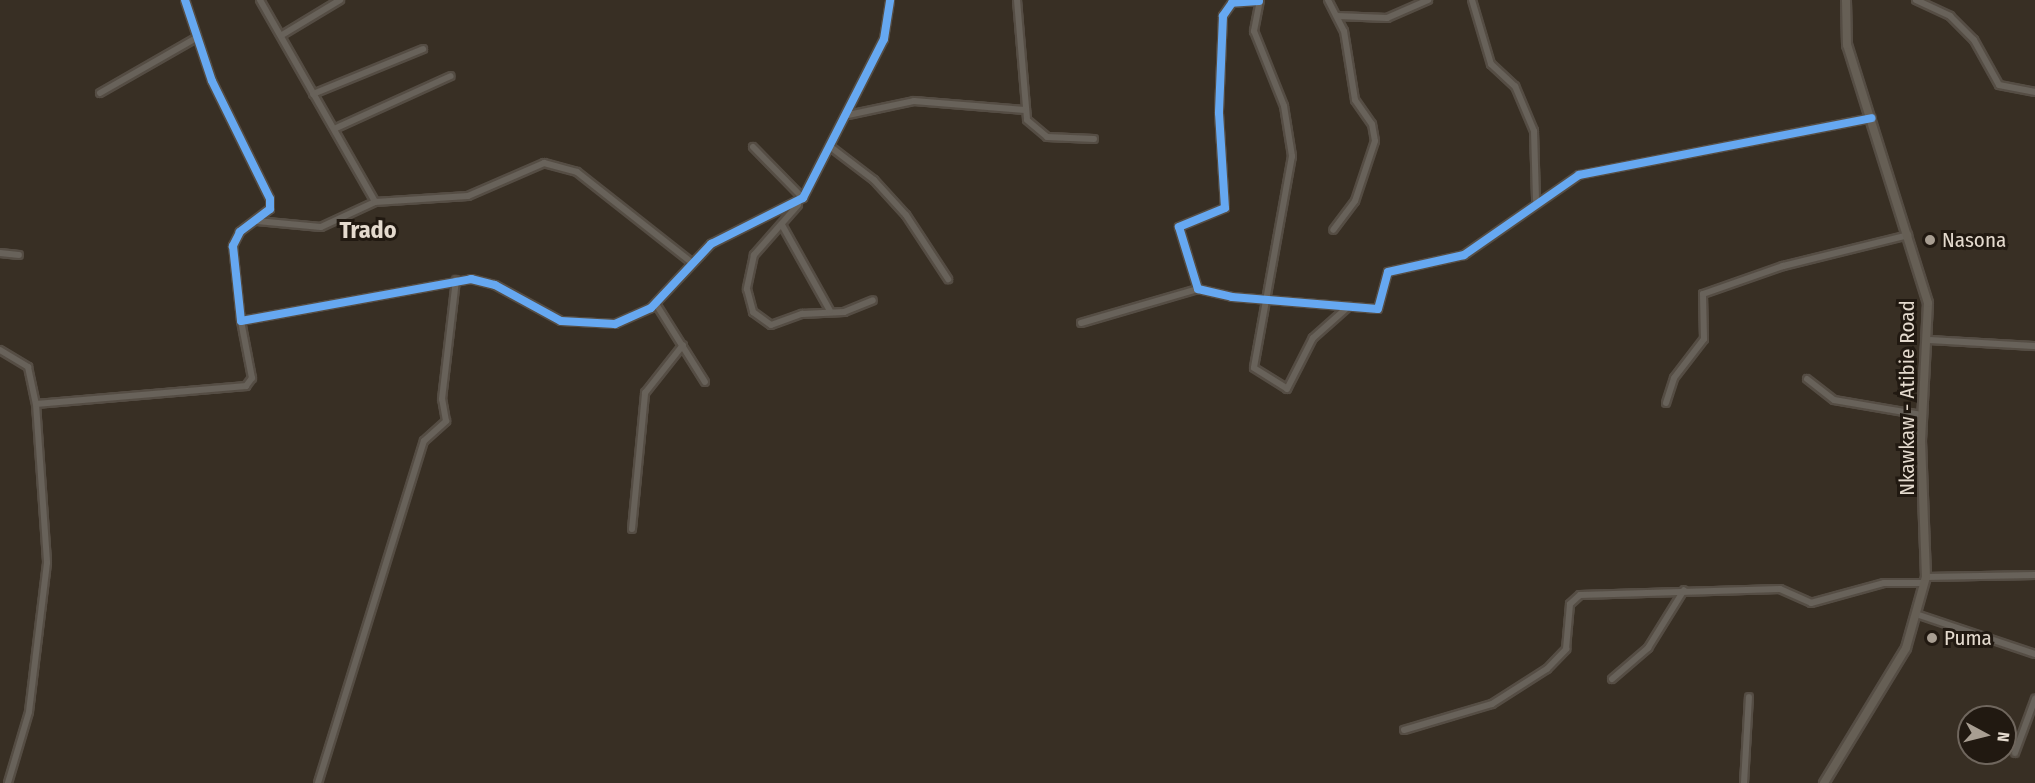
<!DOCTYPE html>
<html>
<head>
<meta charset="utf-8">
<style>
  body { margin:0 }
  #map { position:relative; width:2035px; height:783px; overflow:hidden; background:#382f24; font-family:"Fira Sans Condensed",sans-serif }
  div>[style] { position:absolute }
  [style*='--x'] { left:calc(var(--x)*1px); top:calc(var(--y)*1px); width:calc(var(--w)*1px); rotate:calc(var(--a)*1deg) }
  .roads { filter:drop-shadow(2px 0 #554d44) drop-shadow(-2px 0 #554d44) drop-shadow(0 2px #554d44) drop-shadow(0 -2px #554d44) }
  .street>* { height:6px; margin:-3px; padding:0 3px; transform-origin:3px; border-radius:3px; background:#68625a }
  .secondary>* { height:8px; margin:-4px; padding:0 4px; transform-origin:4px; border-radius:4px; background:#665f55 }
  .cycleway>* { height:8px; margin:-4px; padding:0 4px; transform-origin:4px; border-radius:4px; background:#66a8f1 }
  .dots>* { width:16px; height:16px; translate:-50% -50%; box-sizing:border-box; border:3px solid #211911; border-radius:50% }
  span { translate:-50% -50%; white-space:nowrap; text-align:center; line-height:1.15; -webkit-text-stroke:6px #211911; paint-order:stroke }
  .poi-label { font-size:21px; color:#e4dace }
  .left { translate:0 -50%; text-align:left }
  .street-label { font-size:21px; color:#e4dace }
  .quarter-label { font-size:24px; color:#e4dace; font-weight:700 }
  .north { position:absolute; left:1957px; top:705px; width:60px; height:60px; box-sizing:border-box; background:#211911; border:2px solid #6f665d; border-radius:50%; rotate:97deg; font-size:16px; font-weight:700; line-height:24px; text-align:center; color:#e4dace }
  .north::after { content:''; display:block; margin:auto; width:21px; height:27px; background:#a89e92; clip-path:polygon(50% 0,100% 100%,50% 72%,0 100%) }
</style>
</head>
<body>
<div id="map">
  <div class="roads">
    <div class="street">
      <i style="--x:185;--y:0;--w:85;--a:71.6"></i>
      <i style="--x:212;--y:81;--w:131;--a:63.8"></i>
      <i style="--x:270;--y:199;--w:10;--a:90"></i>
      <i style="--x:270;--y:209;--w:38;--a:143"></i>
      <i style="--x:240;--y:232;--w:16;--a:117"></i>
      <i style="--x:233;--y:246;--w:75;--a:83.9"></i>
      <i style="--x:241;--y:321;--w:234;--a:-10.3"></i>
      <i style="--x:471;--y:279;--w:25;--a:14"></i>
      <i style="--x:495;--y:285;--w:75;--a:28.6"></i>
      <i style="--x:561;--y:321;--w:54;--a:3.2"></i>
      <i style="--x:615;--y:324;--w:39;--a:-24"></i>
      <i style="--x:651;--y:308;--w:88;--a:-46.8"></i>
      <i style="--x:711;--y:244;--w:103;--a:-26.6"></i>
      <i style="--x:803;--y:198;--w:178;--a:-63"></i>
      <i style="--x:884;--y:39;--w:39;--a:-81"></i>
      <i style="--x:260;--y:0;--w:232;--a:60.3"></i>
      <i style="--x:1017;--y:0;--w:120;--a:85.2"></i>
      <i style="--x:1027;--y:120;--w:26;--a:40"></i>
      <i style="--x:1047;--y:137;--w:47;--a:2.4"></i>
      <i style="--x:1260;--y:0;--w:32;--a:101"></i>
      <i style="--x:1254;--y:31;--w:81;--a:68.2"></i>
      <i style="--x:1284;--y:106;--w:51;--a:80.9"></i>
      <i style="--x:1292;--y:156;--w:215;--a:100.2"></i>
      <i style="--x:1254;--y:368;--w:39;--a:32"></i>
      <i style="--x:1287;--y:389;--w:57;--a:-63"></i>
      <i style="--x:1313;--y:338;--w:47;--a:-41.5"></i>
      <i style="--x:1328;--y:0;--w:35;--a:63"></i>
      <i style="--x:1344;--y:31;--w:70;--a:80.9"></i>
      <i style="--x:1355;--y:100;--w:29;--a:55"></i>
      <i style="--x:1372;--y:124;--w:17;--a:80"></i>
      <i style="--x:1375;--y:141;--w:63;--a:108.4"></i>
      <i style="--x:1355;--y:201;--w:36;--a:127"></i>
      <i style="--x:1472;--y:0;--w:67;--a:73.5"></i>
      <i style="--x:1491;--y:64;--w:33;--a:43"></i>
      <i style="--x:1515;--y:86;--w:49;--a:67.1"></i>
      <i style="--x:1534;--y:131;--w:69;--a:88.3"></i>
      <i style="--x:1916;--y:0;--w:38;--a:25"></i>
      <i style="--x:1950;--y:16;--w:34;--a:45"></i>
      <i style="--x:1974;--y:40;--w:51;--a:60.9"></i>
      <i style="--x:1999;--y:85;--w:37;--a:11"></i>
      <i style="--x:1259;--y:1;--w:27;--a:176"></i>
      <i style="--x:1232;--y:3;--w:16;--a:125"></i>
      <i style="--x:1223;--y:16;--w:97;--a:92.4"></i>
      <i style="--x:1219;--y:113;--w:95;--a:86.4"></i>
      <i style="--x:1225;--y:208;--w:50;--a:157.6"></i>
      <i style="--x:1179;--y:227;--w:65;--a:73"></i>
      <i style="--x:1198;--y:289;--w:35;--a:13"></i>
      <i style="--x:1232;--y:297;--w:146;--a:4.7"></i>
      <i style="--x:1378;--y:309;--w:38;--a:-75"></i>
      <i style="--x:1388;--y:272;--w:78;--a:-12.6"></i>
      <i style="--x:1464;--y:255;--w:140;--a:-34.8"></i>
      <i style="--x:1579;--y:175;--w:298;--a:-11"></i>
      <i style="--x:1337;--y:16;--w:50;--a:2.3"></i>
      <i style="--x:1387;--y:18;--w:45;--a:-23.7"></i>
      <i style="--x:282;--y:35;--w:68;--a:-31.1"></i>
      <i style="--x:100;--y:93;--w:111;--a:-29.8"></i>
      <i style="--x:313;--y:94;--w:119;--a:-22.2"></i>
      <i style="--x:848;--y:115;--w:67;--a:-12"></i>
      <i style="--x:914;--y:101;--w:111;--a:4.6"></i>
      <i style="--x:334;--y:129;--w:128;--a:-24.4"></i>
      <i style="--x:753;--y:147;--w:71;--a:45.6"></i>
      <i style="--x:832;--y:148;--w:53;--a:37.3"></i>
      <i style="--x:874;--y:180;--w:47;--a:47.6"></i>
      <i style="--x:906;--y:215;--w:77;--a:56.7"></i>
      <i style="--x:798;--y:205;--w:67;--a:131.3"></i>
      <i style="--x:754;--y:255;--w:35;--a:102"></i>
      <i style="--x:747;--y:289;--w:24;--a:75"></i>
      <i style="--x:753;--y:312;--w:22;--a:36"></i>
      <i style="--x:771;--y:325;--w:33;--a:-20"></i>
      <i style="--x:802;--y:314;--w:42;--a:-2.7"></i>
      <i style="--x:844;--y:312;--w:31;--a:-22"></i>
      <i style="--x:257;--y:221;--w:64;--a:5.4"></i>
      <i style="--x:321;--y:227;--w:60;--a:-24.8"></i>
      <i style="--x:375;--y:202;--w:93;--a:-3.7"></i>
      <i style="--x:468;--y:196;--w:83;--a:-23.5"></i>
      <i style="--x:544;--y:163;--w:34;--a:15"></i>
      <i style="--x:577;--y:172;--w:145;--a:38.3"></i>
      <i style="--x:782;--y:225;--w:98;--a:60.8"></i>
      <i style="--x:0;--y:253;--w:19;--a:6"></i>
      <i style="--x:656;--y:304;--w:92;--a:57.9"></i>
      <i style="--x:1081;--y:323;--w:122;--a:-16.2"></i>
      <i style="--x:1928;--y:340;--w:107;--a:3.2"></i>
      <i style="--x:0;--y:350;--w:33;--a:31"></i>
      <i style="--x:28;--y:367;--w:38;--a:78"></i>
      <i style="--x:36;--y:404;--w:159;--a:86"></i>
      <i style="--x:47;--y:563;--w:150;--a:96.9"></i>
      <i style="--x:29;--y:712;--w:74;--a:106.5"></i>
      <i style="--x:1807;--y:379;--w:34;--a:38"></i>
      <i style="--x:1834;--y:400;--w:89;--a:9.7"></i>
      <i style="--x:1666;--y:403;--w:26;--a:-72"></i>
      <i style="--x:1674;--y:378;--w:49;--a:-52.4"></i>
      <i style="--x:1704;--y:339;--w:45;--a:-91.3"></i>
      <i style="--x:1703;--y:294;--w:85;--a:-19.3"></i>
      <i style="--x:1783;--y:266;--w:129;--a:-13.9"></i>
      <i style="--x:36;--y:404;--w:211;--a:-4.9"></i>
      <i style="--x:246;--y:386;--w:10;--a:-53"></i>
      <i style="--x:252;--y:378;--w:58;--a:-100.9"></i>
      <i style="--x:632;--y:529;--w:137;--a:-84.5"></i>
      <i style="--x:645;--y:393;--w:61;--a:-51.6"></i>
      <i style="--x:1926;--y:577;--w:109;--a:-1.1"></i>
      <i style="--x:1919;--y:615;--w:122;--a:18.6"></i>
      <i style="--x:1612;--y:679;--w:48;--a:-40.7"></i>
      <i style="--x:1648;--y:648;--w:68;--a:-58.2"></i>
      <i style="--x:1404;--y:730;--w:92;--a:-16.5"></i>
      <i style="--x:1492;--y:704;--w:65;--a:-32.5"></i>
      <i style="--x:1547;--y:669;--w:28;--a:-46"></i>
      <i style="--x:1566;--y:649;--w:45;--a:-84.9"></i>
      <i style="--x:1570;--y:604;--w:13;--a:-42"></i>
      <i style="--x:1580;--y:595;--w:200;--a:-1.7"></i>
      <i style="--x:1780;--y:589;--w:34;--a:24"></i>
      <i style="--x:1811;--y:603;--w:76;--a:-15.3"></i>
      <i style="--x:1884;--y:583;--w:41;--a:0"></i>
      <i style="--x:2015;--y:753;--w:58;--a:-69.7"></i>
      <i style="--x:318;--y:783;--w:358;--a:-72.8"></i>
      <i style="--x:424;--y:441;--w:30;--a:-42"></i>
      <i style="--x:446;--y:421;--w:22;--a:-100"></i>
      <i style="--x:442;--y:399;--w:120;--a:-83.3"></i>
      <i style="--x:1744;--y:783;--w:86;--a:-86.7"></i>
    </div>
    <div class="secondary">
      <i style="--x:1824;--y:783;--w:158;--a:-58.7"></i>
      <i style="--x:1906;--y:648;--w:74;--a:-74.3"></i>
      <i style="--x:1926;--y:577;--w:136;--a:-92.1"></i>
      <i style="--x:1921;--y:441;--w:138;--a:-87.1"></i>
      <i style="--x:1928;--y:303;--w:270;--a:-107.4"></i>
      <i style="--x:1847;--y:45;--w:45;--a:-91.3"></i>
    </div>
  </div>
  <div class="cycleway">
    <i style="--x:185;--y:0;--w:85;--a:71.6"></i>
    <i style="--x:212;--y:81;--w:131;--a:63.8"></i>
    <i style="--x:270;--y:199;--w:10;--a:90"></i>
    <i style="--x:270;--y:209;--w:38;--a:143"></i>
    <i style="--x:240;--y:232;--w:16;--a:117"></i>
    <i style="--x:233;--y:246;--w:75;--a:83.9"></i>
    <i style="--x:241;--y:321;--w:234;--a:-10.3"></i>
    <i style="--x:471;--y:279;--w:25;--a:14"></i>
    <i style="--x:495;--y:285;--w:75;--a:28.6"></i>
    <i style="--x:561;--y:321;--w:54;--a:3.2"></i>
    <i style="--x:615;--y:324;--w:39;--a:-24"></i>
    <i style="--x:651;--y:308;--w:88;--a:-46.8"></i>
    <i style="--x:711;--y:244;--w:103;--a:-26.6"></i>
    <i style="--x:803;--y:198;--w:178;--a:-63"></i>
    <i style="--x:884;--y:39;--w:39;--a:-81"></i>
    <i style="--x:1259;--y:1;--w:27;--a:176"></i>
    <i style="--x:1232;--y:3;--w:16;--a:125"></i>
    <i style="--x:1223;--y:16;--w:97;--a:92.4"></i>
    <i style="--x:1219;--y:113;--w:95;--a:86.4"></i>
    <i style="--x:1225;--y:208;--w:50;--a:157.6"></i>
    <i style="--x:1179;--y:227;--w:65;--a:73"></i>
    <i style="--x:1198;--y:289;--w:35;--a:13"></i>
    <i style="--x:1232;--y:297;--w:146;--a:4.7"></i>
    <i style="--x:1378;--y:309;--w:38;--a:-75"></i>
    <i style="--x:1388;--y:272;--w:78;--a:-12.6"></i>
    <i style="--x:1464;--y:255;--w:140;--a:-34.8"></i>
    <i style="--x:1579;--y:175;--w:298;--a:-11"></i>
  </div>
  <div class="dots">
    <i style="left:1930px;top:240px;background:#a89e92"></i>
    <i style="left:1932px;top:638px;background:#a89e92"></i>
  </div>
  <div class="poi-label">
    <span class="left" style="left:1942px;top:240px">Nasona</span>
    <span class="left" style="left:1944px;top:638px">Puma</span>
  </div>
  <div class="street-label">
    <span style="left:1907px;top:398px;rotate:-90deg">Nkawkaw - Atibie Road</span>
  </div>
  <div class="quarter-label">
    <span style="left:368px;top:231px">Trado</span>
  </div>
  <div class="north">N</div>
</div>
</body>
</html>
